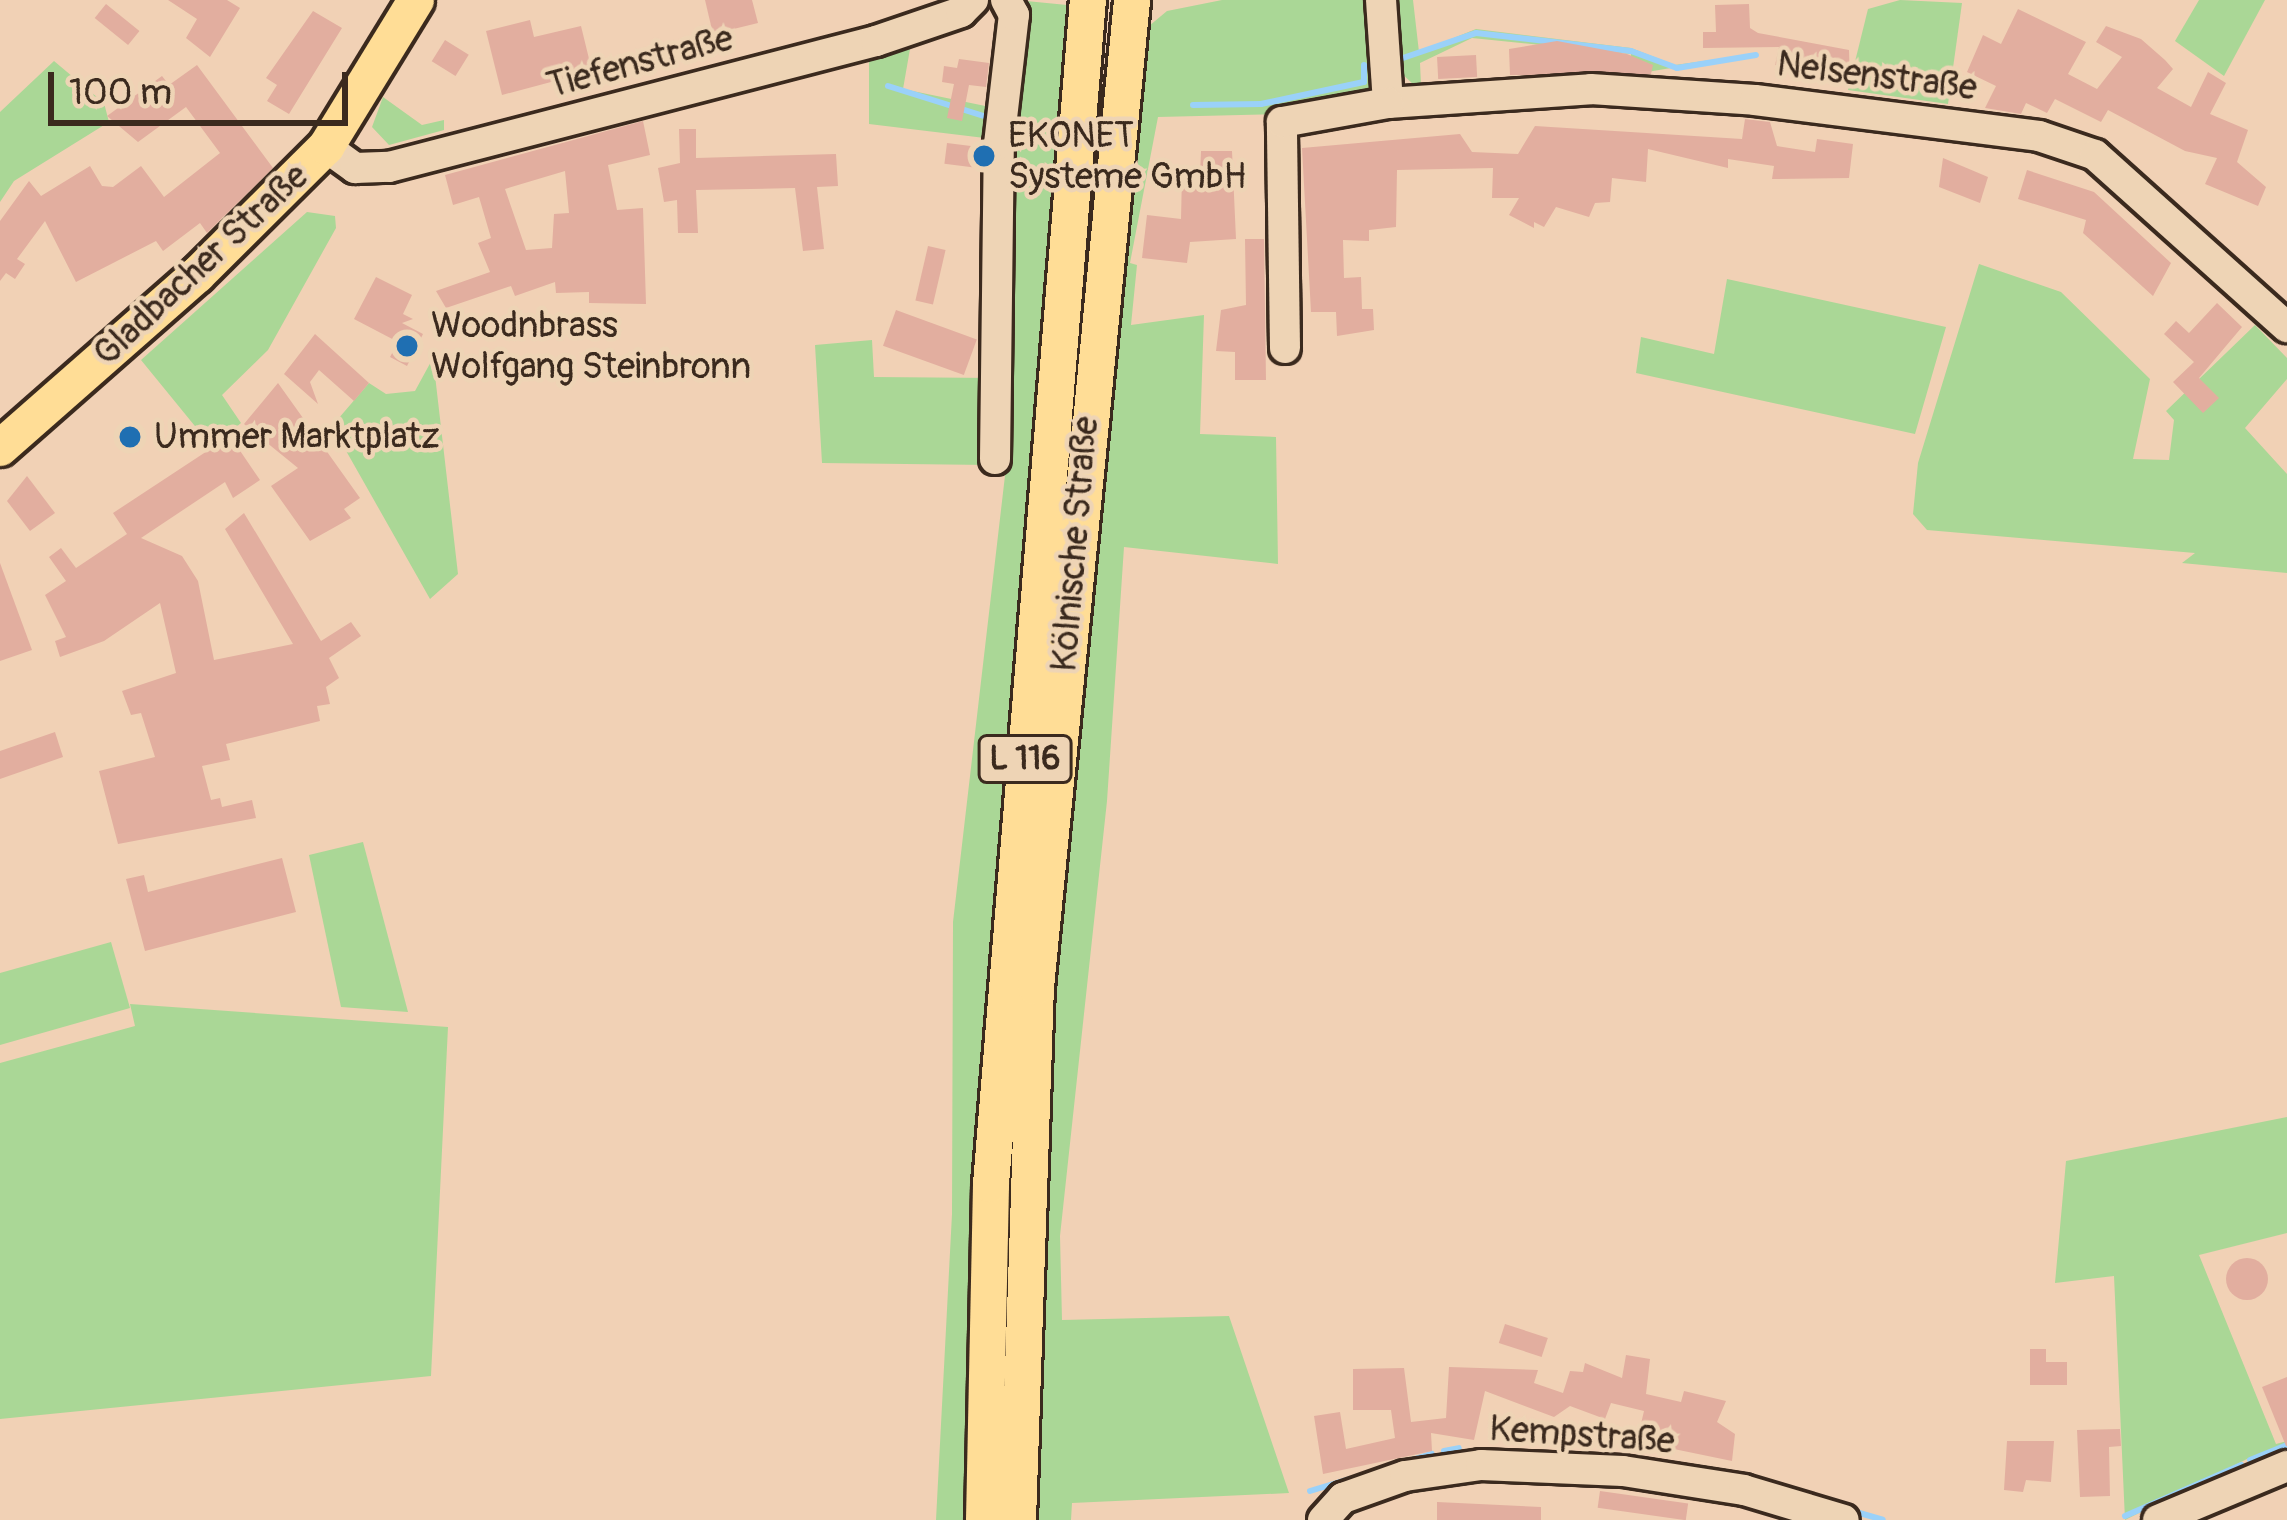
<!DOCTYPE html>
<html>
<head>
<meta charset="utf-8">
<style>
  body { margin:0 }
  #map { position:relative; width:2287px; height:1520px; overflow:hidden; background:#f1d1b5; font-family:Pangolin,sans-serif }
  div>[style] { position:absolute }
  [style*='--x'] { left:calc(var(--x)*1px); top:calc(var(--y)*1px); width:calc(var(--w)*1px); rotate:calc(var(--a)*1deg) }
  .green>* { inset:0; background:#aad796 }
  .stream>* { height:6px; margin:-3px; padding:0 3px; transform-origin:3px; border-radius:3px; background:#9ad1f9 }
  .building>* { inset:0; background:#e2ae9f; transform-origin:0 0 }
  .round { border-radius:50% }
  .roads { filter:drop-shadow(3px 0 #3b2a1e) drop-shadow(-3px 0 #3b2a1e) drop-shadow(0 3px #3b2a1e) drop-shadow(0 -3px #3b2a1e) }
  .minor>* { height:30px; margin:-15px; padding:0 15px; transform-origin:15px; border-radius:15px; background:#eed4b5 }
  .major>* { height:36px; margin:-18px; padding:0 18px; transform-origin:18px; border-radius:18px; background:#ffdd96 }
  .dots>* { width:33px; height:33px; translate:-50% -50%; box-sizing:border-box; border:6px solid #eed4b5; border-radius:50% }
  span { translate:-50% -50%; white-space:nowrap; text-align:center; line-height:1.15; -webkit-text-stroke:9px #eed4b5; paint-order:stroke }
  .shield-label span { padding:3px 9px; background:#eed4b5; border:3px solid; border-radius:9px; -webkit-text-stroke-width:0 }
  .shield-label { font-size:33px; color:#3b2a1e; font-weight:700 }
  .street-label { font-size:36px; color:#3b2a1e }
  .poi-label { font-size:36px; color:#3b2a1e }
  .left { translate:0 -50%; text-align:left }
  .scale { position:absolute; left:48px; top:72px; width:300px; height:54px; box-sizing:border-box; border:6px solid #3b2a1e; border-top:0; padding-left:15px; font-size:36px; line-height:42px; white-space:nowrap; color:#3b2a1e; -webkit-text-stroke:9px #eed4b5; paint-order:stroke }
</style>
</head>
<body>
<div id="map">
  <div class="green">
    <i style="clip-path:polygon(1016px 0,1067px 5px,1063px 132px,970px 1520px,936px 1520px,952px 1214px,953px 922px,1006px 467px)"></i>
    <i style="clip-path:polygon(1222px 0,1367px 0,1373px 88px,1284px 114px,1158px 117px,1130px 263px,1137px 265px,1131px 325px,1204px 315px,1200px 434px,1276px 437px,1278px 564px,1124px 547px,1107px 801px,1060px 1236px,1062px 1320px,1229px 1316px,1289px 1493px,1072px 1503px,1071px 1520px,1031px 1520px,1061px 877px,1143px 31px,1167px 11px)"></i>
    <i style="clip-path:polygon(1393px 0,1413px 0,1419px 52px,1476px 29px,1631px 48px,1675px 65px,1761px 53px,1629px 75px,1631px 54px,1472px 38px,1420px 63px,1421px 85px,1414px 85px,1399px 71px)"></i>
    <i style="clip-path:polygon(1900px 0,1962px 3px,1948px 104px,1848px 90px,1868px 9px)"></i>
    <i style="clip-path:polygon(2199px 0,2265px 0,2224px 76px,2175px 41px)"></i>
    <i style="clip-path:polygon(910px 49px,903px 89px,995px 108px,993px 139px,869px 124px,869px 59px)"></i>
    <i style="clip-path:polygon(54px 61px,104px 103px,109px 122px,14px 181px,0 202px,0 112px)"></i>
    <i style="clip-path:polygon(383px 97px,422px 125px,444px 120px,444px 130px,389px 145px,372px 127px)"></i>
    <i style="clip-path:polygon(307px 212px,335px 216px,336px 228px,268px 350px,222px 395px,241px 423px,212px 447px,141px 360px)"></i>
    <i style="clip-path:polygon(1979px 264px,2061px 292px,2150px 379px,2133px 459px,2169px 460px,2174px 420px,2166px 411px,2255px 325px,2287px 358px,2287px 379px,2245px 428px,2287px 474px,2287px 573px,2182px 563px,2195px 553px,1927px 530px,1913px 514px,1918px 463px)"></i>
    <i style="clip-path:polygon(1727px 279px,1946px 327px,1915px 434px,1636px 373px,1641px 337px,1714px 354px)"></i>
    <i style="clip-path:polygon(872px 340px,874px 377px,995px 378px,989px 465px,822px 463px,815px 345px)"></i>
    <i style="clip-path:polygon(433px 358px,458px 574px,430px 599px,332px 426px,369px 383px,386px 394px,415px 391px)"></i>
    <i style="clip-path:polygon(363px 842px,408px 1012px,341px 1007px,309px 855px)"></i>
    <i style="clip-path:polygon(111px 942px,130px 1008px,0 1045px,0 973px)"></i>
    <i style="clip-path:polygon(130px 1004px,448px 1027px,431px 1376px,0 1419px,0 1063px,135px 1026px)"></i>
    <i style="clip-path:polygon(2287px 1117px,2287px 1233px,2199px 1255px,2276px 1444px,2287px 1441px,2287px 1448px,2247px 1459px,2125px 1520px,2114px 1276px,2055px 1283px,2066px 1161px)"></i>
  </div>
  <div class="stream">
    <i style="--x:1400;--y:59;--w:80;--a:-18.9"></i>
    <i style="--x:1476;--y:33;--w:156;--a:6.6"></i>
    <i style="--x:1631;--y:51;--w:49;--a:20.3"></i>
    <i style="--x:1677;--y:68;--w:80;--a:-9.3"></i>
    <i style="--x:888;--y:86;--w:107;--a:17.4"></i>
    <i style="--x:1193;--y:105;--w:68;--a:-0.8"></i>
    <i style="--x:1261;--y:104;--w:105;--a:-12.1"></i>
    <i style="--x:1364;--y:82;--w:17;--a:-90"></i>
    <i style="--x:1444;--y:1451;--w:15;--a:-11"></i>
    <i style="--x:2250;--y:1460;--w:40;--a:-22"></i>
    <i style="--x:1405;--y:1462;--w:28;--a:-17"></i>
    <i style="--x:1310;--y:1491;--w:42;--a:-16.7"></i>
    <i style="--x:1849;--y:1510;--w:35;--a:16"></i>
    <i style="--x:2125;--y:1516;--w:127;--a:-23.7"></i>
  </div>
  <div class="building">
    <i style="clip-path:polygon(168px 0,227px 0,240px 8px,210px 57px,186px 38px,197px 19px)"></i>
    <i style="clip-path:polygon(705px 0,752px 0,758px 23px,713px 34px)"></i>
    <i style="left:106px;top:4px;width:43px;height:18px;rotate:39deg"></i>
    <i style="clip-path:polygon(1749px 4px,1750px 28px,1758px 33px,1849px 50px,1850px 81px,1792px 74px,1793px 67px,1775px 65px,1779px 47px,1703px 48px,1703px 32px,1716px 32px,1715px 5px)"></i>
    <i style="clip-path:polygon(2018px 9px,2086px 42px,2068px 74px,2097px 89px,2122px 57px,2096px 42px,2106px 26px,2141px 39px,2165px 60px,2173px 69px,2157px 88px,2191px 107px,2208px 72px,2226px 83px,2210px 114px,2248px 130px,2237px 162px,2266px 187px,2258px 206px,2205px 184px,2217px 158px,2185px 151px,2108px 110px,2101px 122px,2055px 99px,2047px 113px,2026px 103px,2021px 114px,1985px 108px,1996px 86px,1967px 72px,1983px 35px,2001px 44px)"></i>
    <i style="clip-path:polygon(313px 11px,342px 28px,289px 114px,267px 101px,277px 85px,266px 78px)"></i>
    <i style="clip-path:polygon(530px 20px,534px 37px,581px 26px,592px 71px,502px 95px,486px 31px)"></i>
    <i style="left:445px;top:40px;width:28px;height:25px;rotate:32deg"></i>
    <i style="clip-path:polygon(1557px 41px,1627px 54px,1653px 65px,1651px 74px,1510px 75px,1509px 49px)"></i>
    <i style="left:1476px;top:55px;width:22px;height:39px;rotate:87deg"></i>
    <i style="clip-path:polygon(959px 59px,989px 63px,986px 87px,969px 85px,962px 121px,947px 118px,954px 84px,942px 82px,944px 66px,957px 68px)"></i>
    <i style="clip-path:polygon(197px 65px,273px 168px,207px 233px,200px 223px,163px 251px,156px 241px,76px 282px,45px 221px,17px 259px,25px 264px,15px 279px,6px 273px,0 281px,0 221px,29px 181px,41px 196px,90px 166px,102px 186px,113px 187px,141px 166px,164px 197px,220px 153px,186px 107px,138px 142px,107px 116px,162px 76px,169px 85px)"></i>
    <i style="clip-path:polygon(1745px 119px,1770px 122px,1777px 146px,1815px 152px,1817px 139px,1853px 144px,1849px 178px,1772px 179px,1774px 166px,1728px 159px,1728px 168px,1648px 149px,1646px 182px,1612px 178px,1610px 202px,1595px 203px,1589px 217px,1556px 207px,1544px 227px,1534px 222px,1534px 228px,1509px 215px,1519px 198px,1492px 198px,1493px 168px,1397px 170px,1396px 227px,1369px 230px,1369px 241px,1343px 240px,1344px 278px,1361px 277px,1362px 309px,1373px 309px,1374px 330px,1337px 336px,1336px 312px,1311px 312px,1302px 148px,1460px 134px,1472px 152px,1518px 154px,1535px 126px,1742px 139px)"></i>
    <i style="clip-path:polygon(evenodd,643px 121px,650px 155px,608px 165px,617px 210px,643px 208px,646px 304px,589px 303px,589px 292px,556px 293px,555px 282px,515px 296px,511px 286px,446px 308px,436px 291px,490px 272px,478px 243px,491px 238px,479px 197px,453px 205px,445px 175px,643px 121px,565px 171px,569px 213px,554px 214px,552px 248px,526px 250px,505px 189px,565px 171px)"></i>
    <i style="clip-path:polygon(679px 129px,696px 129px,696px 158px,836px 154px,838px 186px,817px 187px,824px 249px,803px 251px,795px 188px,696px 190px,698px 233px,678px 233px,677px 200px,664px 202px,658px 168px,680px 163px)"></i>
    <i style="left:947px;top:143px;width:32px;height:21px;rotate:7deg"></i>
    <i style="clip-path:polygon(1201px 151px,1232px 151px,1236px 239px,1190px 242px,1187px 263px,1142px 258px,1147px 215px,1181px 219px,1182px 175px,1200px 176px)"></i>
    <i style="clip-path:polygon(1943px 158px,1988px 177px,1980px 203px,1939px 187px)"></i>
    <i style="clip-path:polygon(2027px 170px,2094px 192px,2171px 263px,2153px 296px,2083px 233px,2086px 220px,2018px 199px)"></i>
    <i style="clip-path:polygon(1245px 239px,1264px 239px,1266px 380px,1235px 380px,1235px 352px,1216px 351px,1221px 310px,1246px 305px)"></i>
    <i style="left:928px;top:246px;width:18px;height:56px;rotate:13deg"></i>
    <i style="clip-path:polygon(376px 277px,412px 295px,403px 314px,413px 319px,402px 323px,423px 334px,407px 366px,390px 357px,398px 342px,354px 319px)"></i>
    <i style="clip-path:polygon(2217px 303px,2242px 327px,2199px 378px,2219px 398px,2203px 413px,2173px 382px,2194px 362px,2164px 334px,2176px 321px,2189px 333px)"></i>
    <i style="left:896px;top:310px;width:86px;height:38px;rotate:20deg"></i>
    <i style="clip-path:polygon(315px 334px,369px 383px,354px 401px,319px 370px,310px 382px,318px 404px,284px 374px)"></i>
    <i style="clip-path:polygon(278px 383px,360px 498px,344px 509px,351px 518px,310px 541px,271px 486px,298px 468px,244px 424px)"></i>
    <i style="clip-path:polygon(230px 436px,260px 480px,233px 498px,225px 482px,141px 538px,182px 556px,198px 581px,214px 660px,293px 644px,225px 529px,244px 513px,321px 641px,351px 622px,361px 636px,329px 658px,339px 678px,326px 687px,330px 704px,317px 706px,320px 721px,226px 744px,230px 760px,202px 766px,211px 800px,220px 798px,222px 807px,252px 800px,256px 818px,118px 844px,99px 771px,155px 757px,141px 713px,131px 715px,122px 691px,176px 673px,160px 603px,104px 641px,60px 657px,55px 641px,66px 637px,45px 595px,66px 581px,49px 557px,61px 548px,76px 568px,127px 534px,113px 513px)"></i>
    <i style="clip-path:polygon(27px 476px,55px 513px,30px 531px,7px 501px)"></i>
    <i style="clip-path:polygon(0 563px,32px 650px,0 661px)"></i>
    <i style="clip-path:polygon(55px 732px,63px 757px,0 779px,0 751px)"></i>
    <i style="clip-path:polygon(282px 858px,296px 912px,145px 951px,126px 879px,144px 875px,148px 892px)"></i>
    <i class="round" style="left:2226px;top:1258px;width:42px;height:42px"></i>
    <i style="left:1505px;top:1324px;width:45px;height:20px;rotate:18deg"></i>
    <i style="clip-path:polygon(2030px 1349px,2046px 1349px,2046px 1362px,2067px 1362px,2067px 1385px,2030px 1385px)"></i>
    <i style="clip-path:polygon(1626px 1355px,1650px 1359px,1646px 1394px,1681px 1402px,1684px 1391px,1726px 1401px,1717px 1422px,1735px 1434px,1732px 1461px,1669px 1448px,1673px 1436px,1640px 1428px,1644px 1411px,1611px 1403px,1605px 1419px,1570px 1406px,1554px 1417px,1485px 1391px,1474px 1440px,1431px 1433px,1432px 1451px,1323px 1474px,1314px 1416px,1340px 1412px,1346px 1449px,1395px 1438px,1391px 1410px,1353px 1410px,1353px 1369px,1404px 1368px,1411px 1422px,1446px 1418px,1449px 1367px,1538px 1370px,1534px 1383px,1563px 1393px,1570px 1371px,1583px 1372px,1585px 1363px,1622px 1378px)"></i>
    <i style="clip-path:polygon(2287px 1377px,2287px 1446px,2286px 1446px,2262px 1387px)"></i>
    <i style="clip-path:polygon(2120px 1429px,2121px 1446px,2109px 1447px,2110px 1496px,2080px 1497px,2077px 1430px)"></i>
    <i style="clip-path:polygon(2007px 1441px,2054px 1441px,2051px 1482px,2026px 1480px,2023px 1492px,2004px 1490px)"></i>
    <i style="left:1600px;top:1491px;width:89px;height:17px;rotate:8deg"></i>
    <i style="clip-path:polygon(1437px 1502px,1541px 1507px,1541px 1520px,1437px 1520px)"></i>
  </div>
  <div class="roads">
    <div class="minor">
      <i style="--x:1381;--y:0;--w:103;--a:86.1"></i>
      <i style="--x:1388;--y:103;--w:203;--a:-3.9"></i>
      <i style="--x:1591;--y:89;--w:164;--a:3.8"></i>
      <i style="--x:1755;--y:100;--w:286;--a:7.2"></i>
      <i style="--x:2039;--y:136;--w:59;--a:18.7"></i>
      <i style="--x:2095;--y:155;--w:258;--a:41.9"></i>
      <i style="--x:326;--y:147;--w:36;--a:36"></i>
      <i style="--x:355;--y:168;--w:34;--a:-2"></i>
      <i style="--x:389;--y:167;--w:503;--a:-14.51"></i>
      <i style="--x:876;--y:41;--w:90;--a:-18.8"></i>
      <i style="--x:961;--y:12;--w:17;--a:-45"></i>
      <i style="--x:1285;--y:348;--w:226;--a:-90.8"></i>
      <i style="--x:1282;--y:122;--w:108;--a:-10.2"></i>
      <i style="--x:995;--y:459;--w:315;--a:-89.3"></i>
      <i style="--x:999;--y:144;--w:130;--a:-83.4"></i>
      <i style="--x:1014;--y:15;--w:17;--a:-118"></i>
      <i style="--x:1323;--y:1520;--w:30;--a:-48"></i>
      <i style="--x:1343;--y:1498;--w:66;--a:-19.5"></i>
      <i style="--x:1405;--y:1476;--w:77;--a:-8.2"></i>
      <i style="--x:1481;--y:1465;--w:142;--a:2.4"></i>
      <i style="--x:1623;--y:1471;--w:122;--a:8.9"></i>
      <i style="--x:1744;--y:1490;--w:104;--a:16.7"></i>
      <i style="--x:2158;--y:1520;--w:140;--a:-22.7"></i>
    </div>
    <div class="major">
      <i style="--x:0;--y:448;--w:262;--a:-41.3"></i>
      <i style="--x:197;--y:275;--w:182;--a:-44.8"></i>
      <i style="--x:326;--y:147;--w:172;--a:-58.5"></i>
      <i style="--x:984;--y:1520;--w:336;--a:-88.8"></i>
      <i style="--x:991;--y:1184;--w:1188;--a:-85.32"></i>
      <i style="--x:1018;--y:1520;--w:533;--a:-88.07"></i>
      <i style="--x:1036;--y:987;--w:992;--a:-84.44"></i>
    </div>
  </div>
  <div class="dots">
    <i style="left:984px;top:156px;background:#1f6fb2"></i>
    <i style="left:407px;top:346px;background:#1f6fb2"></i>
    <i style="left:130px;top:437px;background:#1f6fb2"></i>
  </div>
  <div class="shield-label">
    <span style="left:1025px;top:759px">L 116</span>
  </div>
  <div class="street-label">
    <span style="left:640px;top:62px;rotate:-15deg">Tiefenstraße</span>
    <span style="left:1877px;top:76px;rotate:7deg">Nelsenstraße</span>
    <span style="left:201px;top:265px;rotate:-43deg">Gladbacher Straße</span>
    <span style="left:1075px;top:544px;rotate:-85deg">Kölnische Straße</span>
    <span style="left:1582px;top:1435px;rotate:4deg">Kempstraße</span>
  </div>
  <div class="poi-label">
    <span class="left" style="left:1008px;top:156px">EKONET<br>Systeme GmbH</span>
    <span class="left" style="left:431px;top:346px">Woodnbrass<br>Wolfgang Steinbronn</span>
    <span class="left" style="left:154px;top:437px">Ummer Marktplatz</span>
  </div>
  <div class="scale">100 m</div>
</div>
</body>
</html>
